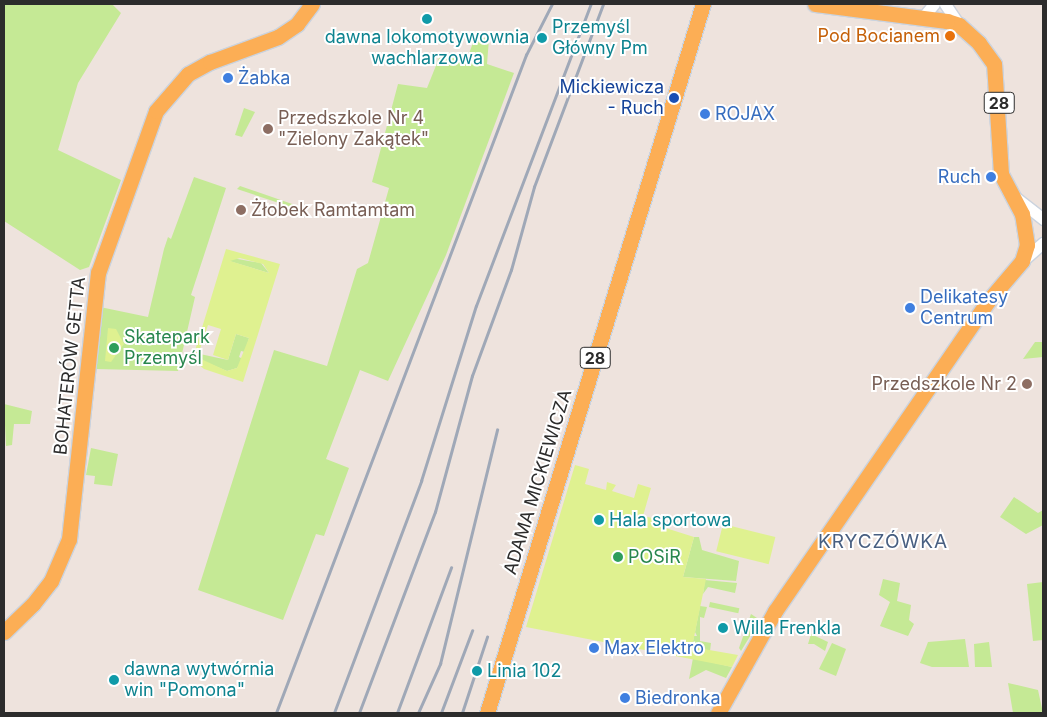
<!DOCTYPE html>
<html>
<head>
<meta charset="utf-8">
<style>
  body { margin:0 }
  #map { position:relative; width:1047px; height:717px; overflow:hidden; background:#eee3dd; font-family:Inter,sans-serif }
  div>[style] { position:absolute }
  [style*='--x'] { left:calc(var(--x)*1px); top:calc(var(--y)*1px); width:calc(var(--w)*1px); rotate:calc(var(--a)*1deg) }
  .green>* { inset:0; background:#c5e995; transform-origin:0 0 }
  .pitch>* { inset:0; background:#dff190; transform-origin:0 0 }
  .roads { filter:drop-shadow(1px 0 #cbd3de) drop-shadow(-1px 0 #cbd3de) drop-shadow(0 1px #cbd3de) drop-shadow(0 -1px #cbd3de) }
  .minor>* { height:11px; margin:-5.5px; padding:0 5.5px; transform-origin:5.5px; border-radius:5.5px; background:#fff }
  .major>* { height:15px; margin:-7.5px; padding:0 7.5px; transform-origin:7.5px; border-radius:7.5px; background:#fcae55 }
  .rail>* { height:2.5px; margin:-1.25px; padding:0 1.25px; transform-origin:1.25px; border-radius:1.25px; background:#9fa8b7 }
  .dots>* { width:14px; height:14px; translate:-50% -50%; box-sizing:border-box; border:2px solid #fff; border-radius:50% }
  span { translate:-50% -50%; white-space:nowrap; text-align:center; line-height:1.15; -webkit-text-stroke:4px #fff; paint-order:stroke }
  .shield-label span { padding:1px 4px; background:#fff; border:1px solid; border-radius:4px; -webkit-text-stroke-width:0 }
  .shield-label { font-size:16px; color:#2c2c2c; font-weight:700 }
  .culture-label { font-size:18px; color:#0d838f }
  .left { translate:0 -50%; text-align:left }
  .food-label { font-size:18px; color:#c56008 }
  .right { translate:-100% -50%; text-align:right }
  .shop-label { font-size:18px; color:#366cbe }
  .transit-label { font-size:18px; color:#164399 }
  .education-label { font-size:18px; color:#785e54 }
  .leisure-label { font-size:18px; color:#27864d }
  .street-label { font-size:18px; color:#2c2c2c }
  .neighbourhood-label { font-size:19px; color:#485f81; letter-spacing:1px }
  .frame { position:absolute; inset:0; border:5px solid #2c2c2c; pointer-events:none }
</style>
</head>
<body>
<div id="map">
  <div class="green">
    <i style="clip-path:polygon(4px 4px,112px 4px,121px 13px,78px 83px,58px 150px,121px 180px,89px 267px,80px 270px,4px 221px)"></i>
    <i style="clip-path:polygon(475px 37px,489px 39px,487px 64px,514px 73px,446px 255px,388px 381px,360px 370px,326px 459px,349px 468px,324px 536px,316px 534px,283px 620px,198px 590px,274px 350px,327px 366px,357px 269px,368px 263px,389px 188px,372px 182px,398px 84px,427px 88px,441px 53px,466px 62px)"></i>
    <i style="clip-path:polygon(244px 108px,255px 112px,242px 137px,235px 135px)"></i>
    <i style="clip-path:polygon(194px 177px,226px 188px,191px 295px,195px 297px,178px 371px,96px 369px,100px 307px,148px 317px,164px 249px,168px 237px,171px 239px)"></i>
    <i style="clip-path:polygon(240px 186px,298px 206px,297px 209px,237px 189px)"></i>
    <i style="clip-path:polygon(232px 258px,261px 263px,269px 273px,229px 261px)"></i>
    <i style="clip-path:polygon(236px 334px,249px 338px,245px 352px,241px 351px,239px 357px,243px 359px,237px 368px,227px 371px,203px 361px,200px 354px,228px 360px)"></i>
    <i style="clip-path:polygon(1035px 342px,1043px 342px,1043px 357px,1023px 359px)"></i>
    <i style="clip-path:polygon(4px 404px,32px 411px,30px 424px,14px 424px,12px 445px,6px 446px)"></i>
    <i style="clip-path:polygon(91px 448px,118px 454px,112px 486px,94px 484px,95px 476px,86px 475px)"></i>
    <i style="clip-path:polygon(1014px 497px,1038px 513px,1043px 510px,1043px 525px,1026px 534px,1000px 517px)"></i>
    <i style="clip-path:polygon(694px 537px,699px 537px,702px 550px,739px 561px,736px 581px,683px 577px)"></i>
    <i style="clip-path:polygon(883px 579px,900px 583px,897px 601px,911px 605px,909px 620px,914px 624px,908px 636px,880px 626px,890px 602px,879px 595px)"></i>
    <i style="clip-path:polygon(705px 580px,737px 583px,735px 593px,708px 587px,703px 594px)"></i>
    <i style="clip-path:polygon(1043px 582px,1043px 640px,1033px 641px,1027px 584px)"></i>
    <i style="left:710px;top:602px;width:30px;height:5px;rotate:12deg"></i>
    <i style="clip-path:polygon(700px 606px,707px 607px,704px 618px,700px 617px,700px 641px,711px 643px,710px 651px,692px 647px,694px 636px,697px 636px,695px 632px)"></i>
    <i style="clip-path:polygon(751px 614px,760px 620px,741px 651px,739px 648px)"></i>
    <i style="clip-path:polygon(811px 634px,828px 642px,825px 651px,814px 644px,808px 644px)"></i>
    <i style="clip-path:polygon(965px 639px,969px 667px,932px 667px,920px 663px,928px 642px)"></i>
    <i style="clip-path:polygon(989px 642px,992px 667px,975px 667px,974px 644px)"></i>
    <i style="clip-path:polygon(832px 643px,846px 649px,836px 676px,819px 669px)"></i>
    <i style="clip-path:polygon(693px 658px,732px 667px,726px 678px,706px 670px,689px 679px)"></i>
    <i style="clip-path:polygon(1008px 683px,1038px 690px,1043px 713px,1013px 713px)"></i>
  </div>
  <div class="pitch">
    <i style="clip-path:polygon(evenodd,226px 249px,280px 264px,243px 382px,204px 369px,196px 362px,194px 354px,226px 249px,240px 258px,263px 264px,269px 273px,230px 261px,240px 258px,226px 249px,208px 325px,221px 329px,213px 355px,228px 360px,236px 334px,249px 338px,237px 368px,227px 371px,201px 359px,200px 349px,208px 325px)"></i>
    <i style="clip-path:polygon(108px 328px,116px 329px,124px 344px,111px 362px,105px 361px)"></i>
    <i style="clip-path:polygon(575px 465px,589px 469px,585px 484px,606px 490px,607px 482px,616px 485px,612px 491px,634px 498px,638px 484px,651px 488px,643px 516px,652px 518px,653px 524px,694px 537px,683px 577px,706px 579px,692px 647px,738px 655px,732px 667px,526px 627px)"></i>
    <i style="left:723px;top:524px;width:54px;height:28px;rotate:14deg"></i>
  </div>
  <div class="roads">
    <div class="minor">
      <i style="--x:945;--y:4;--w:25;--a:56"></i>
      <i style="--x:923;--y:17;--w:17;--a:-50"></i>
      <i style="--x:1015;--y:197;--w:36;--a:38"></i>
      <i style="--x:1022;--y:261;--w:28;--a:-41"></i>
    </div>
    <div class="major">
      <i style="--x:4;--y:632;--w:40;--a:-44"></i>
      <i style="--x:33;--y:604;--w:29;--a:-52"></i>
      <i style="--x:51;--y:581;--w:46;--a:-66.8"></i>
      <i style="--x:69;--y:539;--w:268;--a:-83.8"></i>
      <i style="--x:98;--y:273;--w:172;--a:-70.3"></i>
      <i style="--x:156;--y:111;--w:49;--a:-49.1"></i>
      <i style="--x:188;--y:74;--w:25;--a:-29"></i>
      <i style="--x:210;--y:62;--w:72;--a:-20.2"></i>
      <i style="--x:278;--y:37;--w:23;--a:-34"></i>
      <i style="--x:297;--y:24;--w:25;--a:-53"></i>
      <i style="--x:487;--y:713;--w:741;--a:-73.06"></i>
      <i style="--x:718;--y:713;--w:117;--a:-60.8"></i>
      <i style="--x:775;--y:611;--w:376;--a:-55.5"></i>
      <i style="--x:988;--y:301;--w:52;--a:-49.6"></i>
      <i style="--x:1022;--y:261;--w:17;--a:-73"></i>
      <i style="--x:1027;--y:245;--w:31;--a:-99"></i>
      <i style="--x:1022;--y:214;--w:45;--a:-117.7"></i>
      <i style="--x:1001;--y:174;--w:110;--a:-93.6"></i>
      <i style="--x:994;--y:64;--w:26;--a:-126"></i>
      <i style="--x:979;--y:43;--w:27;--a:-138"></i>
      <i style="--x:959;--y:25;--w:13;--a:-162"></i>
      <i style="--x:947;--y:21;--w:133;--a:-172.7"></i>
    </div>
  </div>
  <div class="rail">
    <i style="--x:276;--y:713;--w:704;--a:-69.2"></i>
    <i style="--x:526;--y:55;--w:57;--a:-63"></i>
    <i style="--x:334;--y:713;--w:248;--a:-69.4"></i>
    <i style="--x:421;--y:481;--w:183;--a:-72.6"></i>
    <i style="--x:476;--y:306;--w:323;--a:-69.2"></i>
    <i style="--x:359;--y:713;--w:215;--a:-69.3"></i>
    <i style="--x:435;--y:512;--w:141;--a:-74.8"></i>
    <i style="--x:472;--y:376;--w:113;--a:-69.8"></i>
    <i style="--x:511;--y:270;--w:86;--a:-74.5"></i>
    <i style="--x:534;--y:187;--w:196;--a:-69.3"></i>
    <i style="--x:397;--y:713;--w:155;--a:-69.6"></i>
    <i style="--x:418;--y:713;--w:54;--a:-65.8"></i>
    <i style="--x:440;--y:664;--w:241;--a:-76.3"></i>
    <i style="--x:441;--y:713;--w:88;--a:-69.3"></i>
    <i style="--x:462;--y:713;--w:80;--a:-71.8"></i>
  </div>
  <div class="dots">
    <i style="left:427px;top:19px;background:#0f9aa8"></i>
    <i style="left:950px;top:36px;background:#e8710a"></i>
    <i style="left:542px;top:38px;background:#0f9aa8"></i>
    <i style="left:228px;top:78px;background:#3f7fe0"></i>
    <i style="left:674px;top:98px;background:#1a4fb4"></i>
    <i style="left:705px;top:114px;background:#3f7fe0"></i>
    <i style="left:268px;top:129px;background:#8d6e63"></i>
    <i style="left:991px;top:177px;background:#3f7fe0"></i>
    <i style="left:241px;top:210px;background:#8d6e63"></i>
    <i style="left:910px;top:308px;background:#3f7fe0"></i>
    <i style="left:114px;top:348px;background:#2e9e5b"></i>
    <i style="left:1027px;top:384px;background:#8d6e63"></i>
    <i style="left:599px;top:520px;background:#0f9aa8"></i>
    <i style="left:618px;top:557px;background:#2e9e5b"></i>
    <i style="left:723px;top:628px;background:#0f9aa8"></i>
    <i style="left:594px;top:648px;background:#3f7fe0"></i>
    <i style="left:477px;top:671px;background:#0f9aa8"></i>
    <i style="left:114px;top:680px;background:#0f9aa8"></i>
    <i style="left:625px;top:698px;background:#3f7fe0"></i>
  </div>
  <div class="shield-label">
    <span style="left:999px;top:103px">28</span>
    <span style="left:595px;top:358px">28</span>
  </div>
  <div class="culture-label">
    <span class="left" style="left:552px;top:38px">Przemyśl<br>Główny Pm</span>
    <span style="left:427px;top:48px">dawna lokomotywownia<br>wachlarzowa</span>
    <span class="left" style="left:609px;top:520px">Hala sportowa</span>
    <span class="left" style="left:733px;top:628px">Willa Frenkla</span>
    <span class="left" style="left:124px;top:680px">dawna wytwórnia<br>win "Pomona"</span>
    <span class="left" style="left:487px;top:671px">Linia 102</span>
  </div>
  <div class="food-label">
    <span class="right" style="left:940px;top:36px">Pod Bocianem</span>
  </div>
  <div class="shop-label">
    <span class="left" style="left:238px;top:78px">Żabka</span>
    <span class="left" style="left:715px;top:114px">ROJAX</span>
    <span class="right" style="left:981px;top:177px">Ruch</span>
    <span class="left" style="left:920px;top:308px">Delikatesy<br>Centrum</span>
    <span class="left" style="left:604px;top:648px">Max Elektro</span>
    <span class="left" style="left:635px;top:698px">Biedronka</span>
  </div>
  <div class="transit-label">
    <span class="right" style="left:664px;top:98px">Mickiewicza<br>- Ruch</span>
  </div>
  <div class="education-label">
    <span class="left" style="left:278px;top:129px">Przedszkole Nr 4<br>"Zielony Zakątek"</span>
    <span class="left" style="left:251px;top:210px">Żłobek Ramtamtam</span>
    <span class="right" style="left:1017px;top:384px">Przedszkole Nr 2</span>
  </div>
  <div class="leisure-label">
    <span class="left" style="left:124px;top:348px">Skatepark<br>Przemyśl</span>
    <span class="left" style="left:628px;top:557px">POSiR</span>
  </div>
  <div class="street-label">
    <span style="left:70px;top:366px;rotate:-84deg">BOHATERÓW GETTA</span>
    <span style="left:538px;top:482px;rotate:-73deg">ADAMA MICKIEWICZA</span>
  </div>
  <div class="neighbourhood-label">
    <span style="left:883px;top:542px">KRYCZÓWKA</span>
  </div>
  <div class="frame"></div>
</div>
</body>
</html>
